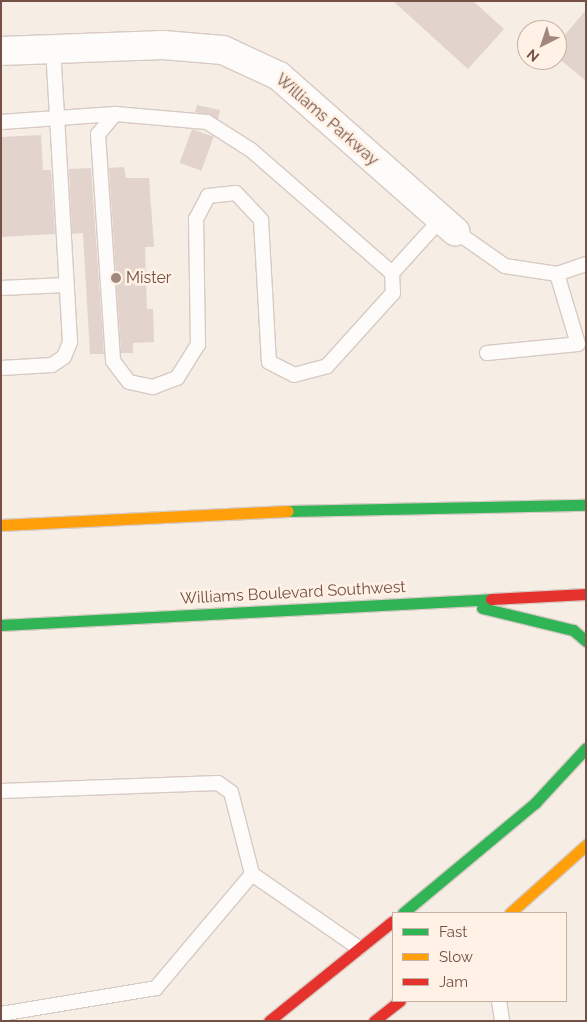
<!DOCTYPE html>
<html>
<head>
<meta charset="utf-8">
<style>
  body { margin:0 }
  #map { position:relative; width:587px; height:1022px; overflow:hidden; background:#f6ede5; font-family:Raleway,sans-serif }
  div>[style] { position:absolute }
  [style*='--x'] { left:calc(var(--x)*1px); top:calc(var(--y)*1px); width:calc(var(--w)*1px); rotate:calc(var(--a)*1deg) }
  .building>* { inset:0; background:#e2d4cd; transform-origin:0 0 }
  .roads { filter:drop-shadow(1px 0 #d7cac3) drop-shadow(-1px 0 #d7cac3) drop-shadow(0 1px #d7cac3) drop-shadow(0 -1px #d7cac3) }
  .lane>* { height:14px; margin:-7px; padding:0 7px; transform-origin:7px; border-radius:7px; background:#fefcfb }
  .street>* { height:28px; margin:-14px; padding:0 14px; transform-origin:14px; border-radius:14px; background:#fefcfb }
  .fast>* { height:11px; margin:-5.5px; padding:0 5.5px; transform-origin:5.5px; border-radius:5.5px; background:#30b455 }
  .slow>* { height:11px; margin:-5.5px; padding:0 5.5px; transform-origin:5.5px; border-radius:5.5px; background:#ff9f0a }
  .jam>* { height:11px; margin:-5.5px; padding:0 5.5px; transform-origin:5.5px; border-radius:5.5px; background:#e5322d }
  .dots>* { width:14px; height:14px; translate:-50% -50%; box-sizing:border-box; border:2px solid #fff1e5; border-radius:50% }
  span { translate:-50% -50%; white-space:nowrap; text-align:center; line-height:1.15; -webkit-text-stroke:5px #fff1e5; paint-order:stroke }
  .street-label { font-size:16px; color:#745045 }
  .poi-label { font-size:16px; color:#745045 }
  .left { translate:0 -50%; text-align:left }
  .frame { position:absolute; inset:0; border:2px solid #745045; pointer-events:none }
  .legend { position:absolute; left:392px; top:912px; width:175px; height:90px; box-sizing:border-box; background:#fff1e5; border:1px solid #c7b1a5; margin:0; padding:6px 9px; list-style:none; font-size:15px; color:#745045 }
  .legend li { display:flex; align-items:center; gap:10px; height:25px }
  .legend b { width:25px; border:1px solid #c7b1a5 }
  .north { position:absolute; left:517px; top:20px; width:50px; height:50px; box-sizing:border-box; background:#fff1e5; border:1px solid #c7b1a5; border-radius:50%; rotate:221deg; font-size:14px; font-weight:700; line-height:20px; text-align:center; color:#745045 }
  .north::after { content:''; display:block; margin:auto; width:18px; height:22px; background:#a2877d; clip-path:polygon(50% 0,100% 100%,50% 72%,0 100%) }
</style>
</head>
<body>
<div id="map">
  <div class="building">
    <i style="clip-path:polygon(393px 1px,473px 1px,504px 29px,468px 69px)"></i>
    <i style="clip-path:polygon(586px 10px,586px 81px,557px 57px,557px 44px)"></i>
    <i style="clip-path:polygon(197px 105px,220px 110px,218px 119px,195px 112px)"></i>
    <i style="left:192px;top:129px;width:23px;height:36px;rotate:20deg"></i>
    <i style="clip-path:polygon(41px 135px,43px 170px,51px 170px,55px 234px,1px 237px,1px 137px)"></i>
    <i style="clip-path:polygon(124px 167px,126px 178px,149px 178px,154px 247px,145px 247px,147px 309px,153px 309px,154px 342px,133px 343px,133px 353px,121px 353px,109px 168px)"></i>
    <i style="clip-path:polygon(91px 168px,104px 354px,90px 354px,83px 233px,72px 234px,69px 169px)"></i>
  </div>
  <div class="roads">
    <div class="lane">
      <i style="--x:1;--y:122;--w:114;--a:-4"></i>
      <i style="--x:455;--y:231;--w:61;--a:35"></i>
      <i style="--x:505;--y:266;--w:53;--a:8.7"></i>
      <i style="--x:557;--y:274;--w:31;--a:-19"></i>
      <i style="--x:392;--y:273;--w:187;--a:-138.9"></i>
      <i style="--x:251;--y:150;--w:52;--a:-147.5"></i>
      <i style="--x:207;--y:122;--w:92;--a:-175"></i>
      <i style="--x:115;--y:114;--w:26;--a:130"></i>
      <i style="--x:98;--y:134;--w:227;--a:86.2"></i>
      <i style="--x:113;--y:361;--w:26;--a:53"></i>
      <i style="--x:129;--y:382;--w:25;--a:12"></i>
      <i style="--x:153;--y:387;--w:26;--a:-21"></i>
      <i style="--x:177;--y:378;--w:39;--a:-58"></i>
      <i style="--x:198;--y:345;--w:126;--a:-90.9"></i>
      <i style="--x:196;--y:219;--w:26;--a:-62"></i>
      <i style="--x:208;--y:196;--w:28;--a:-6"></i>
      <i style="--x:236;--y:193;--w:37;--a:47"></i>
      <i style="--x:261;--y:220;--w:142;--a:86.8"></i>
      <i style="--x:269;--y:362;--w:28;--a:27"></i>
      <i style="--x:294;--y:375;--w:34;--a:-15"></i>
      <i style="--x:327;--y:366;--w:98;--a:-47.9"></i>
      <i style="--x:393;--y:293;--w:20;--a:-93"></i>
      <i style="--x:392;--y:273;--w:73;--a:-47.8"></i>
      <i style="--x:1;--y:288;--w:65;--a:-2.6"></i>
      <i style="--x:487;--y:353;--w:91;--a:-5.6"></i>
      <i style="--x:578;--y:344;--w:73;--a:-106.7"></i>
      <i style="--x:1;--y:368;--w:51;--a:-3.4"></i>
      <i style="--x:52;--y:365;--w:14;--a:-34"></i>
      <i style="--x:64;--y:357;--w:16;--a:-68"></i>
      <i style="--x:70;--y:342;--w:293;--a:-93.3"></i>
      <i style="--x:1;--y:791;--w:217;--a:-2.1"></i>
      <i style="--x:218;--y:783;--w:16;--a:35"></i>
      <i style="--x:231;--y:792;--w:85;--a:75.6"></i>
      <i style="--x:252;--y:874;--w:130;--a:34.7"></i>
      <i style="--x:499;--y:1001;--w:20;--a:81"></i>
      <i style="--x:1;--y:1014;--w:157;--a:-9.5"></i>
      <i style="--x:156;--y:988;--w:149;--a:-49.9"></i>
    </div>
    <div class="street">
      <i style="--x:1;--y:51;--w:162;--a:-2.1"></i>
      <i style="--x:163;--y:45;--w:60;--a:4.8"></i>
      <i style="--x:223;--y:50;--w:62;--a:24.9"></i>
      <i style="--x:279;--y:76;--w:235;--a:41.4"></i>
    </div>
    <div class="fast">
      <i style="--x:288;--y:511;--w:298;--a:-1.2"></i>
      <i style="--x:482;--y:608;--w:94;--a:13.6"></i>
      <i style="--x:573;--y:630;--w:17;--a:40"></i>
      <i style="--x:1;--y:625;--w:491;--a:-3"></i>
      <i style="--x:403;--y:913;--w:172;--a:-39.8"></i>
      <i style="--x:535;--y:803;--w:75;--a:-47.2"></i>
    </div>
    <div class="slow">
      <i style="--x:1;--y:525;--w:287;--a:-2.8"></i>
      <i style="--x:510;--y:913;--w:102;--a:-41.8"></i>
    </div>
    <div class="jam">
      <i style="--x:491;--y:599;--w:95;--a:-3"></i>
      <i style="--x:269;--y:1021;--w:159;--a:-38.9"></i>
      <i style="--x:374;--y:1021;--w:33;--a:-38"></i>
    </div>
  </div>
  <div class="dots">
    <i style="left:116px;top:278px;background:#a2877d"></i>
  </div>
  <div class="street-label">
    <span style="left:327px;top:120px;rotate:41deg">Williams Parkway</span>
    <span style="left:293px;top:593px;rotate:-3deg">Williams Boulevard Southwest</span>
  </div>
  <div class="poi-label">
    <span class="left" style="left:126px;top:278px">Mister</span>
  </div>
  <div class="frame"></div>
  <ul class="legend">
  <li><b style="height:6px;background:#30b455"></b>Fast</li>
  <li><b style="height:6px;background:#ff9f0a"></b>Slow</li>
  <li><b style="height:6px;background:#e5322d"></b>Jam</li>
  </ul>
  <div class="north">N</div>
</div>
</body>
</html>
